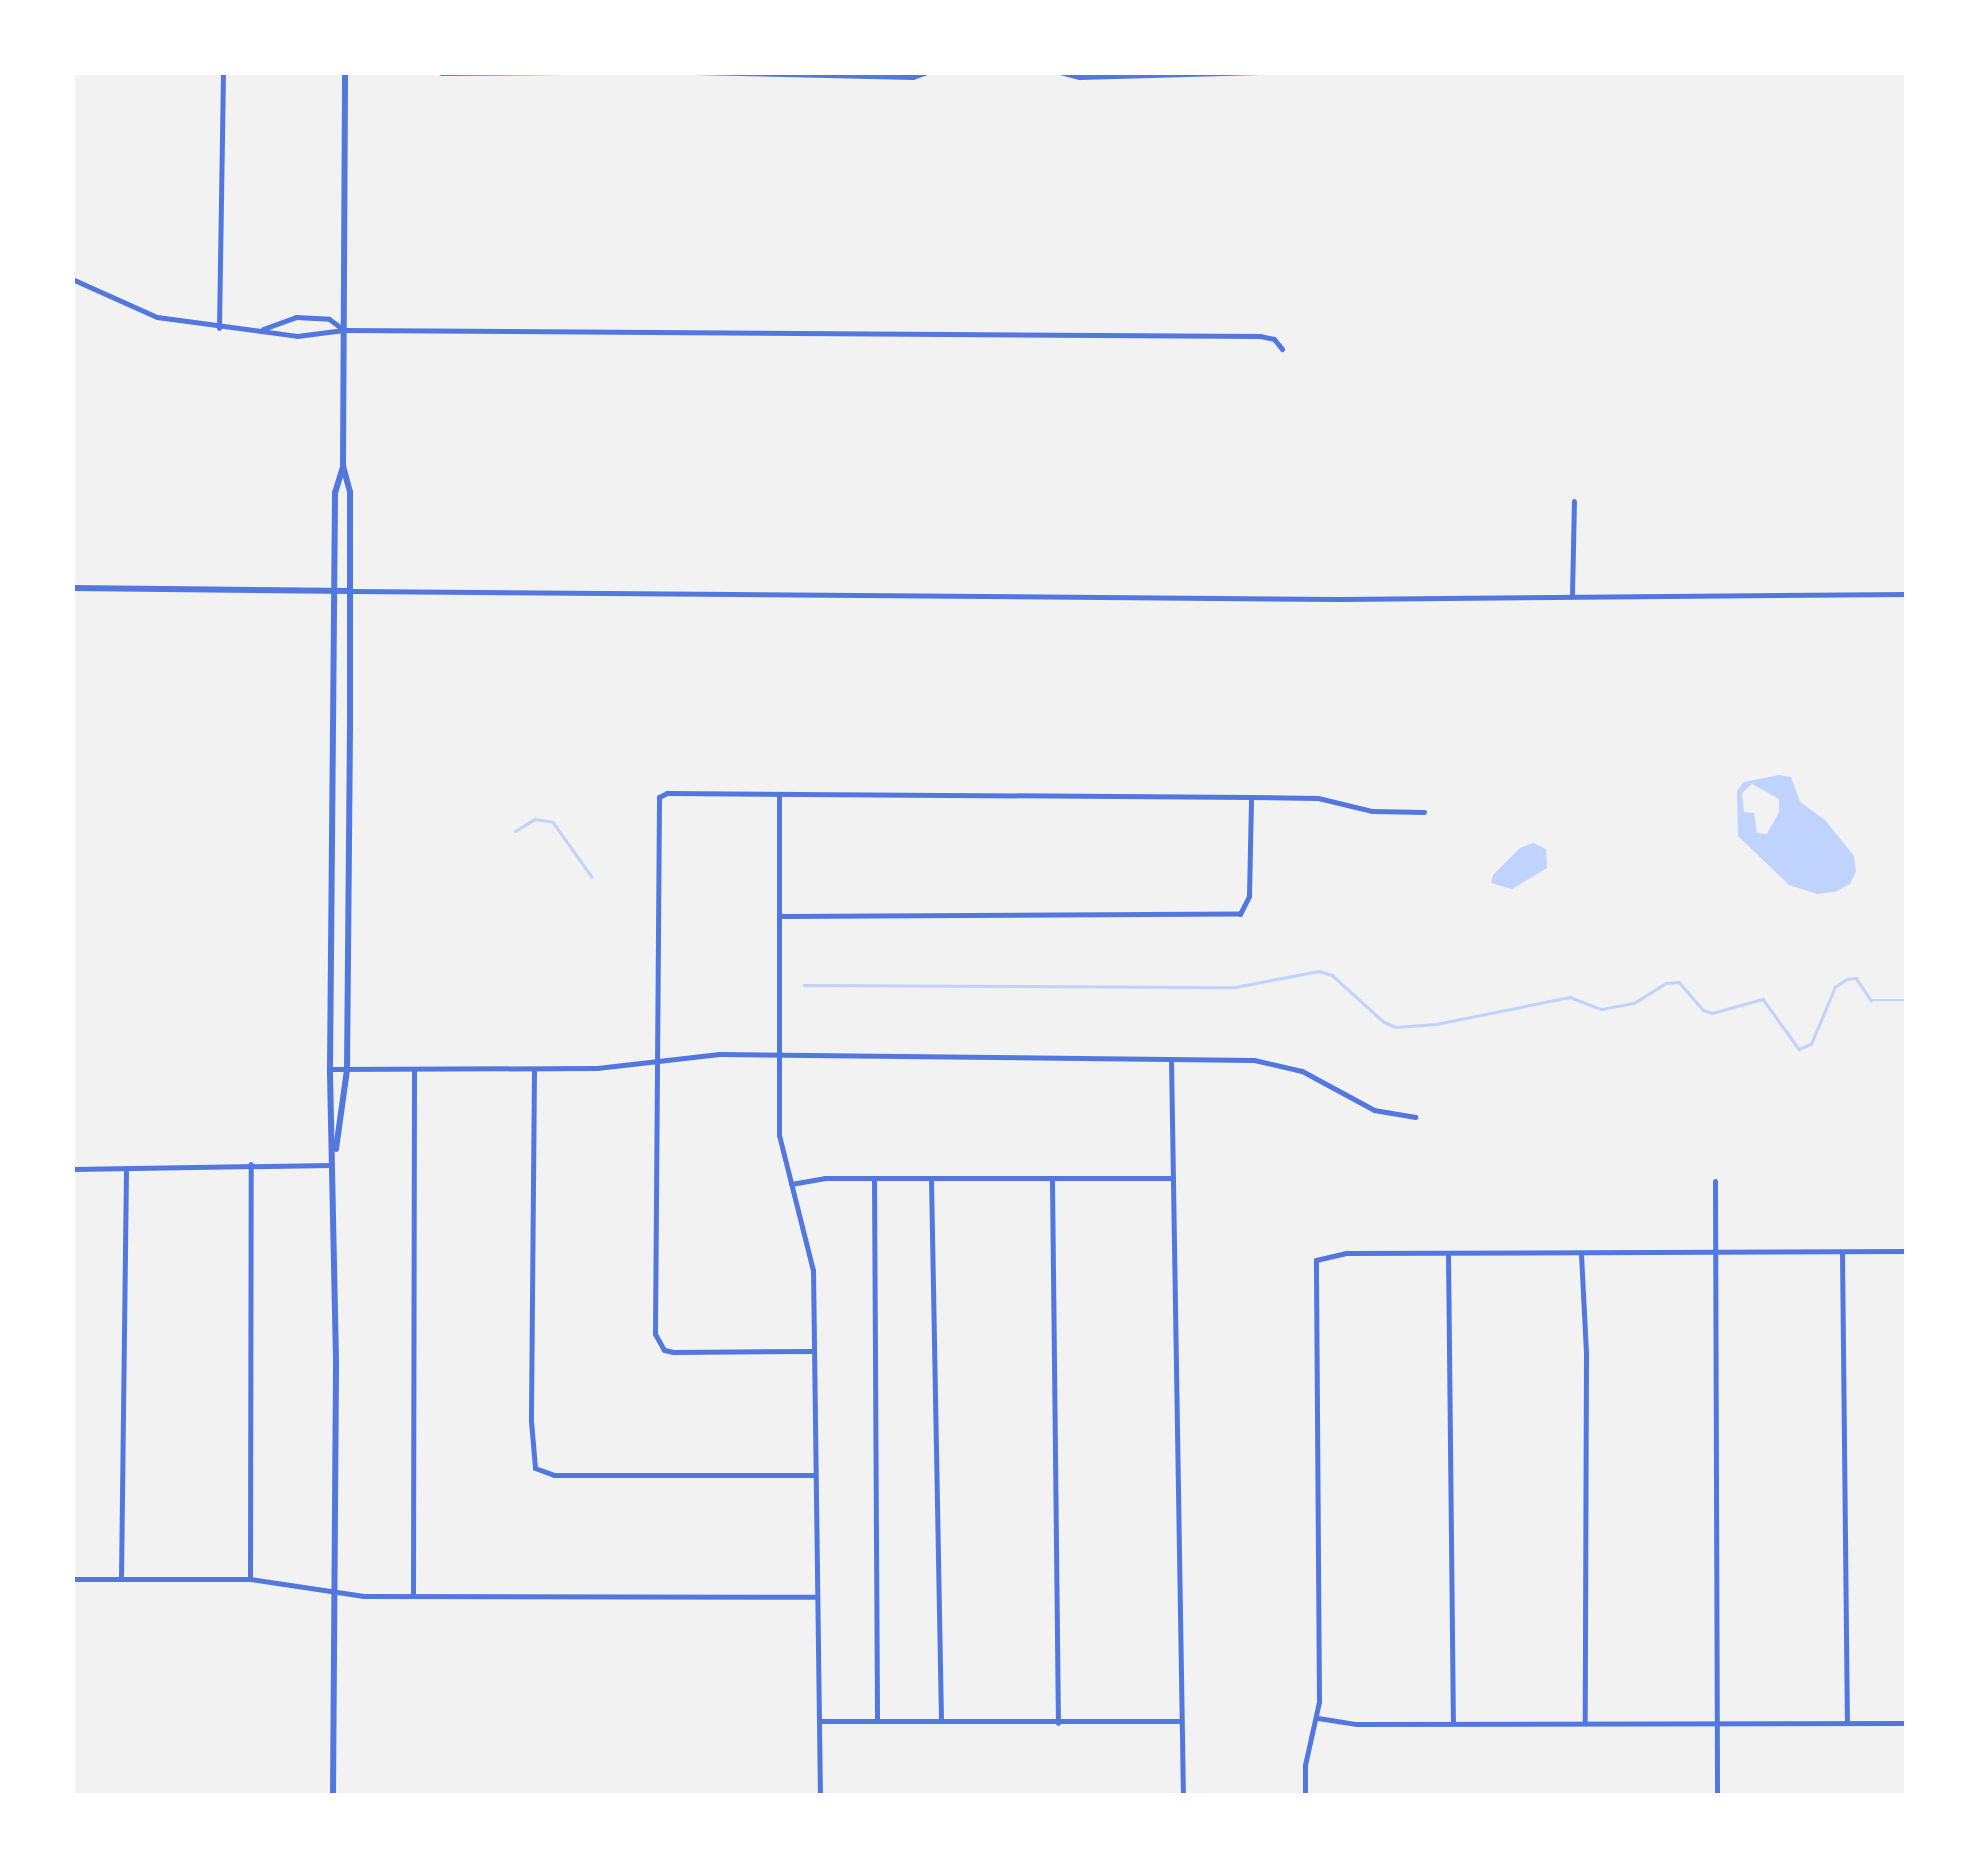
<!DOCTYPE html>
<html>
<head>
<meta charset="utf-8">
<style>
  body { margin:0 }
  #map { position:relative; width:1979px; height:1868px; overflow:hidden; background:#f2f2f2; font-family:Overpass,sans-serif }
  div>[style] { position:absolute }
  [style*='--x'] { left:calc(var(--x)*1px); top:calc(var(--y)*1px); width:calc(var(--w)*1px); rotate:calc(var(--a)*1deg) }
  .water>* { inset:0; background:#bfd3fe }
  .stream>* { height:2.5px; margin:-1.25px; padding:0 1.25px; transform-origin:1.25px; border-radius:1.25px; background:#bfd3fe }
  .minor>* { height:5px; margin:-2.5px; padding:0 2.5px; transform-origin:2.5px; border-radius:2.5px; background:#5277de }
  .tertiary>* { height:6px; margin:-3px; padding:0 3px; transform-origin:3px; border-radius:3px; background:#5277de }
  .secondary>* { height:6px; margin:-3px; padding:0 3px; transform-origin:3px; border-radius:3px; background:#1d4ed8 }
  span { translate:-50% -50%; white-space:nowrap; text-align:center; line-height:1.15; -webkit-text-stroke:10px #fff; paint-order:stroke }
  .frame { position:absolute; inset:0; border:75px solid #fff; pointer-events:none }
</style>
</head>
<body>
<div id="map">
  <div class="water">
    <i style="clip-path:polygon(evenodd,1779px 775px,1791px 777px,1800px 802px,1825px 820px,1854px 856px,1856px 871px,1850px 884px,1835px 892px,1817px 894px,1789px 885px,1738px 836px,1737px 791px,1744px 782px,1779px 775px,1752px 784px,1779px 799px,1779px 812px,1767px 834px,1757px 833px,1754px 813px,1744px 812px,1742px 793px,1752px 784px)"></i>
    <i style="clip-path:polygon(1533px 843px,1546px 849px,1547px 868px,1512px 889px,1491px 883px,1493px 875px,1520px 848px)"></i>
  </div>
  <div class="stream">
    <i style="--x:515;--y:831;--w:23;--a:-31"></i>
    <i style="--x:535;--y:819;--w:18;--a:9"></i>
    <i style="--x:553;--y:822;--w:67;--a:54.7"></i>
    <i style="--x:804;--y:985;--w:431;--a:0.3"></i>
    <i style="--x:1235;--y:987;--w:86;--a:-10.8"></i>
    <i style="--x:1319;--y:971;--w:14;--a:17"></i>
    <i style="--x:1332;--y:975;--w:70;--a:42.1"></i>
    <i style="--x:1384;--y:1022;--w:13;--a:23"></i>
    <i style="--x:1396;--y:1027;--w:40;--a:-4.3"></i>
    <i style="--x:1436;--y:1024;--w:137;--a:-11.4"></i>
    <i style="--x:1570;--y:997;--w:34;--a:21"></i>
    <i style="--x:1602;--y:1009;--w:33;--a:-11"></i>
    <i style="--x:1634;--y:1003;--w:38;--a:-32"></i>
    <i style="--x:1666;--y:983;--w:13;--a:-4"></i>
    <i style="--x:1679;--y:982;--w:37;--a:49"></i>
    <i style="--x:1703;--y:1010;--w:9;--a:18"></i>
    <i style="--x:1712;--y:1013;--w:53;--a:-15.4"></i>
    <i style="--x:1763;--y:999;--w:62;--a:54.2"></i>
    <i style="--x:1799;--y:1049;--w:13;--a:-23"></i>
    <i style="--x:1811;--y:1044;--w:62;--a:-67.2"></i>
    <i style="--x:1835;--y:987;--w:14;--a:-34"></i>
    <i style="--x:1847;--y:979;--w:9;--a:-6"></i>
    <i style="--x:1856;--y:978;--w:27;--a:56"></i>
    <i style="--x:1871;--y:1000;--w:35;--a:0"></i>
  </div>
  <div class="minor">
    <i style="--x:694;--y:72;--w:219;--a:1.3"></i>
    <i style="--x:913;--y:77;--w:15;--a:-20"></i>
    <i style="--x:1060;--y:72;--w:20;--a:15"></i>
    <i style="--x:1079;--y:77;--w:181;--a:-1.6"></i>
    <i style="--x:441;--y:73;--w:122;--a:-0.5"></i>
    <i style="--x:72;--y:279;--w:93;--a:24.1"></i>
    <i style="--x:157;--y:317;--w:141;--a:7.7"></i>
    <i style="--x:297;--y:336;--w:47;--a:-7.3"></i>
    <i style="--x:344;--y:330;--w:916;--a:0.38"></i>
    <i style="--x:1260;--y:336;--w:14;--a:12"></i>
    <i style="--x:1274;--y:339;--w:13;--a:51"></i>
    <i style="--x:219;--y:328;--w:256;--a:-89.1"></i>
    <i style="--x:263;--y:329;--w:35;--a:-20"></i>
    <i style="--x:296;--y:317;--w:33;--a:3"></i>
    <i style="--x:329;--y:319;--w:19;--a:36"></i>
    <i style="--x:350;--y:591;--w:989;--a:0.46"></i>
    <i style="--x:1339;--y:599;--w:567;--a:-0.51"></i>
    <i style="--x:1572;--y:595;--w:94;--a:-88.8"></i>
    <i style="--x:779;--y:794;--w:341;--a:90"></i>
    <i style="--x:779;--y:1135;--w:139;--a:75.9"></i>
    <i style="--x:813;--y:1270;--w:526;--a:89.24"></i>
    <i style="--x:782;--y:916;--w:458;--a:-0.3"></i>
    <i style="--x:1240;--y:914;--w:20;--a:-63"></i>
    <i style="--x:1249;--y:896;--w:98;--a:-88.8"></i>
    <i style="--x:1171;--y:1059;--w:737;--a:89.07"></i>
    <i style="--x:330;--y:1069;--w:267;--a:-0.2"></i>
    <i style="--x:597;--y:1068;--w:123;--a:-6.5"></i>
    <i style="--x:719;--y:1054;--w:535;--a:0.64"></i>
    <i style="--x:1254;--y:1060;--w:49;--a:12.9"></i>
    <i style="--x:1302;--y:1071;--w:82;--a:28.4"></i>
    <i style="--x:1374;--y:1110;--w:42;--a:9.7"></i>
    <i style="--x:534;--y:1070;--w:351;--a:90.5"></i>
    <i style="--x:531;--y:1421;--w:47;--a:85.1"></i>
    <i style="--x:535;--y:1468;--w:20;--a:20"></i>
    <i style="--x:554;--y:1475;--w:260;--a:0"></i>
    <i style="--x:72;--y:1169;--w:259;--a:-0.9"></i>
    <i style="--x:874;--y:1178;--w:543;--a:89.68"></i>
    <i style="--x:931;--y:1179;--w:542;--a:88.94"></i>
    <i style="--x:1052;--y:1181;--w:542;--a:89.37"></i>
    <i style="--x:1715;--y:1181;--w:615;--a:89.81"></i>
    <i style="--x:791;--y:1184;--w:35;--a:-10"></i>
    <i style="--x:825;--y:1178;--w:348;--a:0"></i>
    <i style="--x:1842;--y:1252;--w:470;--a:89.4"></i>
    <i style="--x:1448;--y:1253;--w:470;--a:89.4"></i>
    <i style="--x:1581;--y:1254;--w:100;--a:87.1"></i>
    <i style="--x:1586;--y:1354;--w:367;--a:90.2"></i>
    <i style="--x:814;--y:1351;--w:141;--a:179.6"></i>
    <i style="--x:673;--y:1352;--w:9;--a:-167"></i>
    <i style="--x:664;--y:1350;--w:18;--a:-119"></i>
    <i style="--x:655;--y:1334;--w:537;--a:-89.57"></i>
    <i style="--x:659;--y:797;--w:9;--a:-27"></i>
    <i style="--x:667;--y:793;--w:584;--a:0.39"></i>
    <i style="--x:1251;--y:797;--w:67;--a:0.9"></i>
    <i style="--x:1318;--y:798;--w:56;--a:13.5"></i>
    <i style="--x:1372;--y:811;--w:52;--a:1.1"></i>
    <i style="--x:121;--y:1578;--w:410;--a:-89.3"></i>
    <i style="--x:72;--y:1579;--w:178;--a:0"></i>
    <i style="--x:250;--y:1579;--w:115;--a:8.5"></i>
    <i style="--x:364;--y:1596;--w:452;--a:0.1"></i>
    <i style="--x:250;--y:1579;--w:415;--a:-89.9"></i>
    <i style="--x:413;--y:1595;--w:526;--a:-89.89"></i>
    <i style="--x:1318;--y:1718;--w:39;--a:9"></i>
    <i style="--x:1357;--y:1724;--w:549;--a:-0.1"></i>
    <i style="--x:819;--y:1721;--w:360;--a:0"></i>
    <i style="--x:1305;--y:1796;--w:31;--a:-90"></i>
    <i style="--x:1305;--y:1765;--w:65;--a:-77.5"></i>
    <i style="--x:1319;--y:1702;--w:442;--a:-90.4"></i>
    <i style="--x:1316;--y:1260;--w:32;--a:-13"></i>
    <i style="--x:1347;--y:1253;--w:559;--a:-0.2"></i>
  </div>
  <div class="tertiary">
    <i style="--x:72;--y:588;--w:278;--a:0.6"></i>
    <i style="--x:336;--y:1149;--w:80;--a:-82.1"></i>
    <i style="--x:347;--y:1070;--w:340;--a:-89.5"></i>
    <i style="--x:350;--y:730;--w:238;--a:-90"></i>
    <i style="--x:350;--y:492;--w:27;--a:-105"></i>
    <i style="--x:343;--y:466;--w:394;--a:-89.7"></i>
    <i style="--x:333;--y:1796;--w:436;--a:-89.6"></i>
    <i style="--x:336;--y:1360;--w:291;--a:-91.2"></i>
    <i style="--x:330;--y:1069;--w:576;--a:-89.5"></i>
    <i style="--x:335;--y:493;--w:28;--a:-73"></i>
  </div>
  <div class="secondary">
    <i style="--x:773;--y:1796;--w:358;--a:0"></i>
    <i style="--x:1209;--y:1796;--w:672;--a:0"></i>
  </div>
  <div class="frame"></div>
</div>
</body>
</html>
